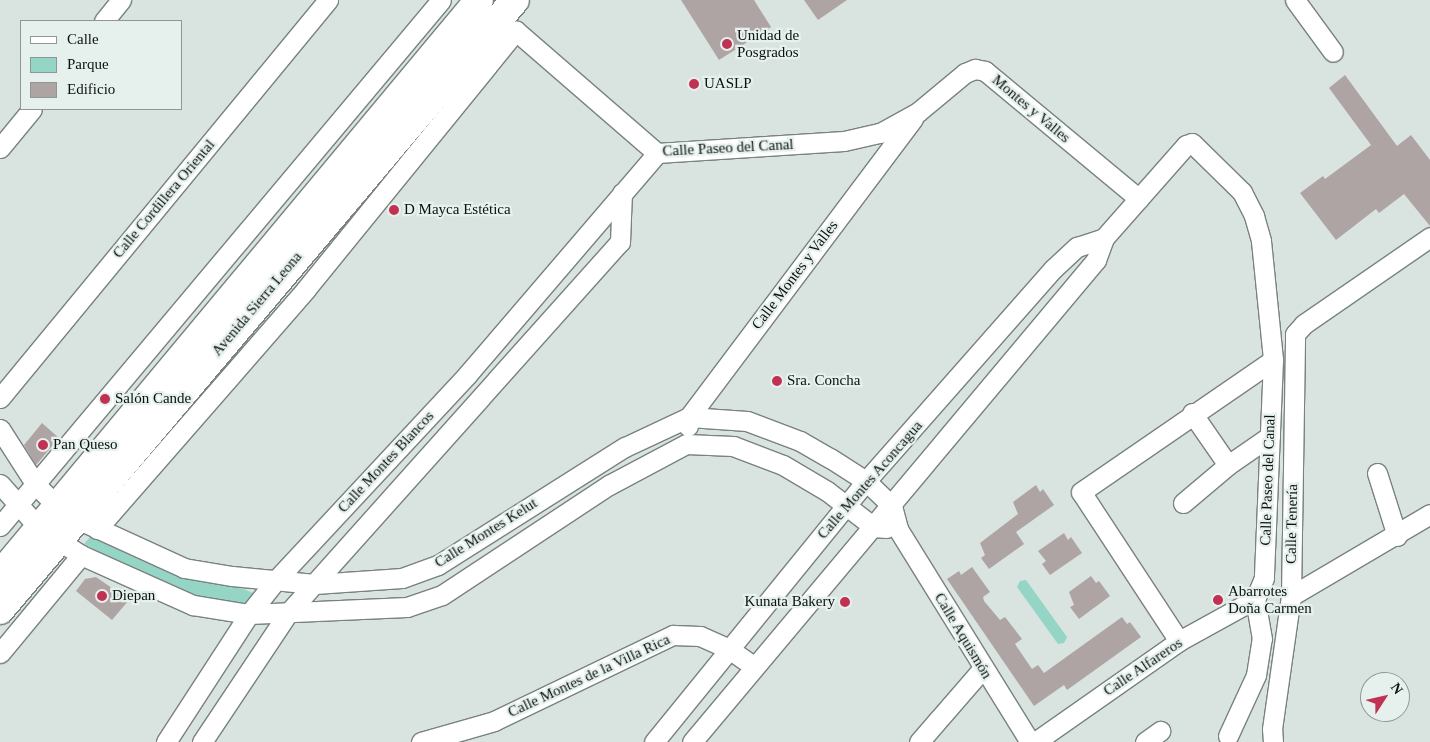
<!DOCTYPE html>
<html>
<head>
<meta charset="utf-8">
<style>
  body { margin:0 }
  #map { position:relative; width:1430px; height:742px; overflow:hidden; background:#d9e4e1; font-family:Georgia,serif }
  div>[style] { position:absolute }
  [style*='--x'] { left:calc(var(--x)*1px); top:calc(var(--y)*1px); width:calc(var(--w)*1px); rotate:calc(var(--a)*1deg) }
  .green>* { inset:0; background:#95d5c5 }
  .building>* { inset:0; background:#aea4a4 }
  .roads { filter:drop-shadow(1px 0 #79827f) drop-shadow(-1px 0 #79827f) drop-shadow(0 1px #79827f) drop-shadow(0 -1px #79827f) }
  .street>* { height:19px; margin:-9.5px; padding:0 9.5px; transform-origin:9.5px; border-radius:9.5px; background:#fff }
  .highway>* { height:28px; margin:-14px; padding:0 14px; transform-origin:14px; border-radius:14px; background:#fff }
  .dots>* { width:14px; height:14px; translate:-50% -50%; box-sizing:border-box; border:2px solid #e6f1ee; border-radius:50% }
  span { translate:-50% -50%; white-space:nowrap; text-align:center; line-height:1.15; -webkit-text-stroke:4.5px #e6f1ee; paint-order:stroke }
  .poi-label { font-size:15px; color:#0c100f }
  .left { translate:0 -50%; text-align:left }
  .right { translate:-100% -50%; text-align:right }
  .street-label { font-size:15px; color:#0c100f }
  .legend { position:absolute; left:20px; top:20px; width:162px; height:90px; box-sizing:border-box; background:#e6f1ee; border:1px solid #8f9795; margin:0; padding:6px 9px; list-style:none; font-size:15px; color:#0c100f }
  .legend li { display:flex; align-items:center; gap:10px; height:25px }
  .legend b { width:25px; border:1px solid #8f9795 }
  .north { position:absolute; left:1360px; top:672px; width:50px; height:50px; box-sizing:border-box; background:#e6f1ee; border:1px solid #8f9795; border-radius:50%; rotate:55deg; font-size:14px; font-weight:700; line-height:20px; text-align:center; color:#0c100f }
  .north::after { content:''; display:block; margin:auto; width:18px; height:22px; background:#c13154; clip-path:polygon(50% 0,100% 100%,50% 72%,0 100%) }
</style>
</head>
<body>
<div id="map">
  <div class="green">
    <i style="clip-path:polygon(95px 531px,186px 575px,241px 588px,253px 593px,255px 599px,252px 605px,209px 601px,154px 580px,84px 544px)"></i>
    <i style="clip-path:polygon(1026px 580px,1067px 637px,1064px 643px,1058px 644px,1017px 587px,1020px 581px)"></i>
  </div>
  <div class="building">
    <i style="clip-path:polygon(681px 0,754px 0,771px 27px,719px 60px)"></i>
    <i style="clip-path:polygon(804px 0,847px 0,818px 20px)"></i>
    <i style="clip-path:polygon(1345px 75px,1397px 146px,1411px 135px,1430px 160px,1430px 226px,1404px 194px,1379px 213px,1376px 209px,1336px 240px,1300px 193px,1323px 176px,1325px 179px,1371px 145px,1329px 88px)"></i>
    <i style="clip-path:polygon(42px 423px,59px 438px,36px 465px,24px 445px)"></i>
    <i style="clip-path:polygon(1036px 485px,1040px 492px,1043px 489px,1054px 505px,1016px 532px,1024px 544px,989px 569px,981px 558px,985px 555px,980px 543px,1018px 514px,1013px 502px)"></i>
    <i style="clip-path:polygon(1064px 533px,1068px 540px,1071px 537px,1082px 553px,1050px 575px,1042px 564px,1046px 561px,1038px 551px)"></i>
    <i style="clip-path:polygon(972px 567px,990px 592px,983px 597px,984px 601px,1000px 620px,1005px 617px,1022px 639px,1015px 644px,1032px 669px,1038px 665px,1044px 673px,1122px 617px,1127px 624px,1130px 622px,1141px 637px,1067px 690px,1064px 685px,1034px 706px,947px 579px,959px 571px,961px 575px)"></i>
    <i style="clip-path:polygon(1091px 576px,1096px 583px,1099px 581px,1110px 596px,1079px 619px,1070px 607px,1074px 605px,1069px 592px)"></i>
    <i style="clip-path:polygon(96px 577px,129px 600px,112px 620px,76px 591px,85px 579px)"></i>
  </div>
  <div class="roads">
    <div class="street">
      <i style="--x:1295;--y:0;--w:64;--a:53.8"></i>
      <i style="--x:104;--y:21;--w:27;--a:-51"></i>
      <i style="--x:0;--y:148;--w:50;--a:-50.6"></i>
      <i style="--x:0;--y:398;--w:516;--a:-50.51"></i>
      <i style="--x:1192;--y:413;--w:63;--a:55.3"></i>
      <i style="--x:688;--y:426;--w:9;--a:-84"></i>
      <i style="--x:689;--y:417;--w:373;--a:-53.1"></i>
      <i style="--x:0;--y:429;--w:67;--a:57.3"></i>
      <i style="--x:36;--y:485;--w:31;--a:45"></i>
      <i style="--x:58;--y:507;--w:20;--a:33"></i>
      <i style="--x:75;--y:518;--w:120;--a:24.6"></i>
      <i style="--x:184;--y:568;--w:49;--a:9.5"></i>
      <i style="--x:232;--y:576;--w:83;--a:5.5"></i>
      <i style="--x:315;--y:584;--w:87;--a:-3.9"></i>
      <i style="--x:402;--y:578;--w:38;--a:-20"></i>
      <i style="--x:438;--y:565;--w:221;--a:-32.3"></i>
      <i style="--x:625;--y:447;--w:71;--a:-25.1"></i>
      <i style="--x:689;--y:417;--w:58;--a:3.9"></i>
      <i style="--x:747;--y:421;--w:57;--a:20.7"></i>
      <i style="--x:800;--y:441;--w:34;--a:30"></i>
      <i style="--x:830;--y:458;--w:43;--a:32.6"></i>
      <i style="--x:866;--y:481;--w:36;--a:44"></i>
      <i style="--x:892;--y:506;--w:24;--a:75"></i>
      <i style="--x:898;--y:529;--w:251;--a:58.2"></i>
      <i style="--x:1377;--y:473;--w:66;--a:72.4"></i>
      <i style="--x:0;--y:484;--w:59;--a:48.4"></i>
      <i style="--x:39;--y:528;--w:50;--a:32.7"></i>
      <i style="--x:81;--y:555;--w:123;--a:24.1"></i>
      <i style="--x:193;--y:605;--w:57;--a:9.1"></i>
      <i style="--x:249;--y:614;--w:158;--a:-2.5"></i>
      <i style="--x:407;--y:607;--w:37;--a:-19"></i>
      <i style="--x:442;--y:595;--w:200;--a:-33.4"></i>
      <i style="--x:609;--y:485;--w:87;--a:-28"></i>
      <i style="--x:686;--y:444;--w:47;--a:2.4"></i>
      <i style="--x:733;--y:446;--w:53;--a:20.8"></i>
      <i style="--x:783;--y:465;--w:51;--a:30.6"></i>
      <i style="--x:827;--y:491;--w:59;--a:37.5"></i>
      <i style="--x:874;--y:527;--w:12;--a:5"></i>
      <i style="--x:1183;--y:503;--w:59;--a:-40.2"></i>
      <i style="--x:1228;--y:465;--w:51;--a:-34.6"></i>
      <i style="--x:0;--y:526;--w:686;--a:-50.02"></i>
      <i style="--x:97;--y:529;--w:318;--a:-48.9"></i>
      <i style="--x:306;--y:289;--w:333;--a:-50.9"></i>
      <i style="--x:516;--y:31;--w:186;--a:40.9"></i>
      <i style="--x:657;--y:153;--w:187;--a:-3.7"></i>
      <i style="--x:844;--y:141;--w:37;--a:-13"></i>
      <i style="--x:880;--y:133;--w:43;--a:-28.9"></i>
      <i style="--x:918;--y:112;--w:61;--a:-39.7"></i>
      <i style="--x:965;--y:73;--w:11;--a:-22"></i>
      <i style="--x:975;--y:69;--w:10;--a:11"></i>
      <i style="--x:985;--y:71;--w:200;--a:39.7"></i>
      <i style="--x:1291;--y:596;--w:161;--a:-30.5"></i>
      <i style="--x:1179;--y:641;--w:178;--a:-123.3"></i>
      <i style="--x:1081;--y:492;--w:233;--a:-34.5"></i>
      <i style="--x:0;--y:653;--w:127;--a:-50.4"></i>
      <i style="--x:1228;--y:736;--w:67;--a:-65.3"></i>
      <i style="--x:1256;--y:675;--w:36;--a:-81"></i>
      <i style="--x:1262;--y:639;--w:41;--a:-99.9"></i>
      <i style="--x:166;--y:742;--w:153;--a:-57"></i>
      <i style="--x:249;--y:614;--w:43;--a:-51.5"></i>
      <i style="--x:276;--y:580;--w:280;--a:-47"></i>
      <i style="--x:467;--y:375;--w:292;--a:-49.4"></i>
      <i style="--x:202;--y:742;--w:155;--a:-56.3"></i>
      <i style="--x:288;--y:613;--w:498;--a:-48.2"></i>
      <i style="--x:620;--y:242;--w:49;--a:-87.7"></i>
      <i style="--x:421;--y:742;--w:76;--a:-16"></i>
      <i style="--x:494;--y:721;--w:199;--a:-25.7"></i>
      <i style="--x:673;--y:635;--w:27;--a:2"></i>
      <i style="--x:700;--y:636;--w:32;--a:24"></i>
      <i style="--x:729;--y:649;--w:29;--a:35"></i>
      <i style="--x:654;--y:742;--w:336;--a:-50.9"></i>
      <i style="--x:866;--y:481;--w:283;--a:-48.6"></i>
      <i style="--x:1053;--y:269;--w:33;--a:-43"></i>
      <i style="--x:1077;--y:247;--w:28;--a:-18"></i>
      <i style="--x:692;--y:742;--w:629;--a:-50.03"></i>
      <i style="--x:1096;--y:260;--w:23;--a:-70"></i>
      <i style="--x:1104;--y:238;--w:124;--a:-48.6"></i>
      <i style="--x:1186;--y:145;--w:6;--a:-18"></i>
      <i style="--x:1192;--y:143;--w:70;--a:44.4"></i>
      <i style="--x:1242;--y:192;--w:27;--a:63"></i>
      <i style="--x:1254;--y:216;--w:26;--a:74"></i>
      <i style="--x:1261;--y:241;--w:120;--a:84.2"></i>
      <i style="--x:1273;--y:360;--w:218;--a:92.4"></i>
      <i style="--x:1264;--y:578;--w:23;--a:113"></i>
      <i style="--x:919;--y:742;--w:98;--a:-49.1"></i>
      <i style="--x:1035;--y:742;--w:176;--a:-35"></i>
      <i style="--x:1179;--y:641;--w:87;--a:-28.9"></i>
      <i style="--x:1145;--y:742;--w:19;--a:-36"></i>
      <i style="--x:1273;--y:742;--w:13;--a:-94"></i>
      <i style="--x:1272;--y:729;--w:134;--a:-81.9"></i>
      <i style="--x:1291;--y:596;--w:262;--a:-89.1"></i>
      <i style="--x:1295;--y:334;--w:13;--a:-48"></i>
      <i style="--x:1304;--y:324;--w:153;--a:-34.6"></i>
    </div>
    <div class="highway">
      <i style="--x:0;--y:575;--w:748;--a:-50.2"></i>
      <i style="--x:0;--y:610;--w:798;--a:-49.83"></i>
    </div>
  </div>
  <div class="dots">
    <i style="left:727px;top:44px;background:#c13154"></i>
    <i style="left:694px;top:84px;background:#c13154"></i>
    <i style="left:394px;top:210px;background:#c13154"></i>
    <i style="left:777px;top:381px;background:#c13154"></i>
    <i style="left:105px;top:399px;background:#c13154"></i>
    <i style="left:43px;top:445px;background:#c13154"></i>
    <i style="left:102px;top:596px;background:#c13154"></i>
    <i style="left:1218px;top:600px;background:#c13154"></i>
    <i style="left:845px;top:602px;background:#c13154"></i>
  </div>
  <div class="poi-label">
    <span class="left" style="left:737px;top:44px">Unidad de<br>Posgrados</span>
    <span class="left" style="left:704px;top:84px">UASLP</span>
    <span class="left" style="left:404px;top:210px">D Mayca Estética</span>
    <span class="left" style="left:787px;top:381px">Sra. Concha</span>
    <span class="left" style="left:115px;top:399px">Salón Cande</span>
    <span class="left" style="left:53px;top:445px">Pan Queso</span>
    <span class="left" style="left:1228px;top:600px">Abarrotes<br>Doña Carmen</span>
    <span class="left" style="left:112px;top:596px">Diepan</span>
    <span class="right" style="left:835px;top:602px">Kunata Bakery</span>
  </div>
  <div class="street-label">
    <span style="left:1031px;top:109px;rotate:40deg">Montes y Valles</span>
    <span style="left:728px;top:148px;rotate:-3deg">Calle Paseo del Canal</span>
    <span style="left:164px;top:199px;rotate:-50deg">Calle Cordillera Oriental</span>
    <span style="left:795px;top:275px;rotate:-53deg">Calle Montes y Valles</span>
    <span style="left:257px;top:304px;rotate:-50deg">Avenida Sierra Leona</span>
    <span style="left:386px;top:462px;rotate:-47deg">Calle Montes Blancos</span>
    <span style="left:870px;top:480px;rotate:-49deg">Calle Montes Aconcagua</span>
    <span style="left:1268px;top:480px;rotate:-88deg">Calle Paseo del Canal</span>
    <span style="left:1292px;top:524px;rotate:-89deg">Calle Tenería</span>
    <span style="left:486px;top:533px;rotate:-32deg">Calle Montes Kelut</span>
    <span style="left:963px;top:636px;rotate:59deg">Calle Aquismón</span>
    <span style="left:1143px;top:667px;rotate:-34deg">Calle Alfareros</span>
    <span style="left:589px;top:676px;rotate:-25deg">Calle Montes de la Villa Rica</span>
  </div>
  <ul class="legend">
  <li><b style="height:6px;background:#fff"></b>Calle</li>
  <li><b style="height:14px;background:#95d5c5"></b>Parque</li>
  <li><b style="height:14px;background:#aea4a4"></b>Edificio</li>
  </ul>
  <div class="north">N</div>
</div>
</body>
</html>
